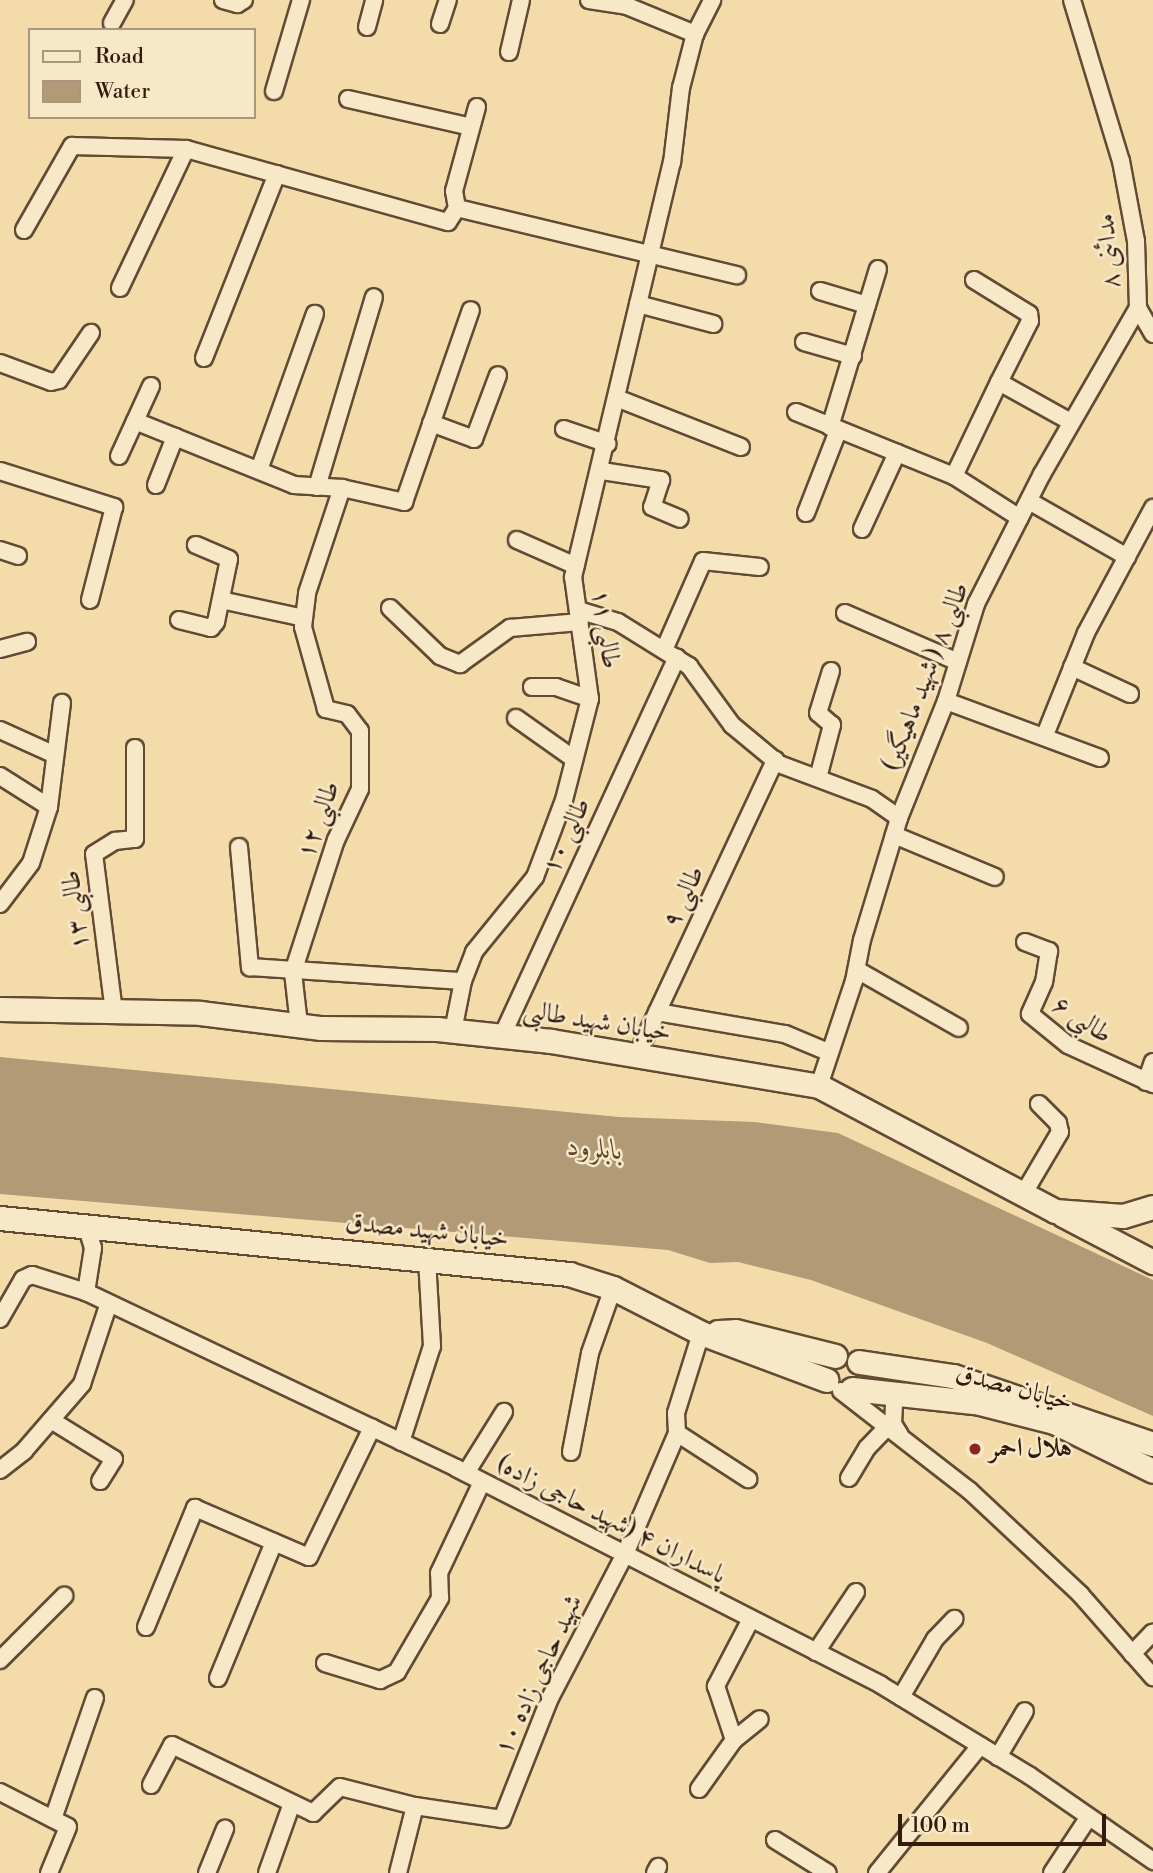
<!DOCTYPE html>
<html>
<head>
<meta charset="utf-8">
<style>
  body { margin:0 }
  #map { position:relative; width:1153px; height:1873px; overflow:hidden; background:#f3dcaa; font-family:"Libre Bodoni",Amiri,serif }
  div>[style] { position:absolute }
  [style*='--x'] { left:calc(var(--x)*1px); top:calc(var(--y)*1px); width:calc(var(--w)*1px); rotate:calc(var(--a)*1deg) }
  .water>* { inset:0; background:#b19a75 }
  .roads { filter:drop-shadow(2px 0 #624a34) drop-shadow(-2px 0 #624a34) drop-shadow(0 2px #624a34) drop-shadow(0 -2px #624a34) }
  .street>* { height:16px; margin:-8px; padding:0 8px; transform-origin:8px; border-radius:8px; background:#f7e8c8 }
  .secondary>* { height:23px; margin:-11.5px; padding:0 11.5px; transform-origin:11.5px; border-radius:11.5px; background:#f7e8c8 }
  .dots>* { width:19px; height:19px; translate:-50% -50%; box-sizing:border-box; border:4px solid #f7e8c8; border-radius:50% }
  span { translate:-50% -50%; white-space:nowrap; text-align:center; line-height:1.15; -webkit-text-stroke:5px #f7e8c8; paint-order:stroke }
  .street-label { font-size:26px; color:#321a0d }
  .poi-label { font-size:26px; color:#321a0d; font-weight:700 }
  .left { translate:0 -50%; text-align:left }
  .water-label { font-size:28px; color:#5e4731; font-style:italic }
  .legend { position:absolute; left:28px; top:28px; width:228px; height:91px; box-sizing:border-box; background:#f7e8c8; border:2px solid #a8967d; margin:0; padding:9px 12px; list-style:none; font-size:21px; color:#321a0d }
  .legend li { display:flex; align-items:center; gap:14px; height:35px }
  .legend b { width:35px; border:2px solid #a8967d }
  .scale { position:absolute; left:898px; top:1814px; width:208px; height:32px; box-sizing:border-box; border:4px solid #321a0d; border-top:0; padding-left:9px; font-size:21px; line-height:24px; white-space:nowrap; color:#321a0d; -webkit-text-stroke:5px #f7e8c8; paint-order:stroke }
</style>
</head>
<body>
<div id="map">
  <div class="water">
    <i style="clip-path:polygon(0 1057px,619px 1117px,755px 1122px,838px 1133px,1153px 1280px,1153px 1416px,987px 1343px,811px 1280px,738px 1262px,710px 1263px,668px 1250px,0 1194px)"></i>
  </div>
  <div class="roads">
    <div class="street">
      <i style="--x:223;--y:0;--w:15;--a:16"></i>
      <i style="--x:237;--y:4;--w:8;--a:-30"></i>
      <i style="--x:589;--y:0;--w:38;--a:9"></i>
      <i style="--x:627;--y:6;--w:74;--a:22.4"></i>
      <i style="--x:1072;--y:0;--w:168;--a:73.1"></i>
      <i style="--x:1121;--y:161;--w:81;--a:79.4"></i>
      <i style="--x:1136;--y:241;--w:67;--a:88.3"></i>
      <i style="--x:1138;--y:308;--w:30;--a:60"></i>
      <i style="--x:112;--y:23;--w:26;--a:-61"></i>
      <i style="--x:440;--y:24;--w:25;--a:-72"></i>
      <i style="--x:367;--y:27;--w:28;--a:-75"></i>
      <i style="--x:509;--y:52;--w:53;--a:-77"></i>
      <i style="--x:274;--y:91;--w:95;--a:-73.5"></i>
      <i style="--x:348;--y:99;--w:126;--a:12.8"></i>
      <i style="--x:477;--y:107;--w:87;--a:105.3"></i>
      <i style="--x:454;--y:191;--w:17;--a:80"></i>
      <i style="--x:457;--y:208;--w:288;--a:13.5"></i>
      <i style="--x:24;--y:230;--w:97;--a:-60.3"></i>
      <i style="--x:72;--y:146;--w:114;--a:1.5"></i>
      <i style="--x:186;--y:149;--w:272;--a:15.6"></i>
      <i style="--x:448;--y:222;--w:17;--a:-57"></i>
      <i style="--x:974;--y:280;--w:65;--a:31.7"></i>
      <i style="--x:1029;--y:314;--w:7;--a:82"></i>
      <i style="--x:1030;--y:321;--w:68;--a:116.9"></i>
      <i style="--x:120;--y:288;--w:154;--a:-64.6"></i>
      <i style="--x:820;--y:291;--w:49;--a:16.6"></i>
      <i style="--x:638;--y:304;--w:78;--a:14.9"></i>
      <i style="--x:804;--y:342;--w:51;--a:15.9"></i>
      <i style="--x:204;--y:358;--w:198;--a:-68.4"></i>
      <i style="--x:0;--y:363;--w:54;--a:20.4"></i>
      <i style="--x:51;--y:382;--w:8;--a:-14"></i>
      <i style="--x:59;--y:380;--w:57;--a:-55.8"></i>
      <i style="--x:619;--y:399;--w:131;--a:21.5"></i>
      <i style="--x:796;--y:412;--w:170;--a:22.1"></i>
      <i style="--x:954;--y:476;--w:78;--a:32.5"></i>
      <i style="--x:135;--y:421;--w:171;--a:21.9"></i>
      <i style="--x:294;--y:485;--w:48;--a:3.6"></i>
      <i style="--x:342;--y:488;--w:64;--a:12.7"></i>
      <i style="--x:404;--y:502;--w:203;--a:-70.8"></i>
      <i style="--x:431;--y:423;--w:46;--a:20.4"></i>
      <i style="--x:474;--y:439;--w:68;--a:-69.4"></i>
      <i style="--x:830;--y:427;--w:165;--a:-73.1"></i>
      <i style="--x:564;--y:429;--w:46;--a:18.8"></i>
      <i style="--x:119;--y:456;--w:77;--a:-65.4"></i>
      <i style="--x:259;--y:470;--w:166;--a:-70.3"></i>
      <i style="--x:0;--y:471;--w:120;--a:17.5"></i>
      <i style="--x:114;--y:507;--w:96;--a:104.5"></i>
      <i style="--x:602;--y:471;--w:60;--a:8.7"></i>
      <i style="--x:661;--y:480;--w:28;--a:108"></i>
      <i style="--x:652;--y:507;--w:30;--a:23"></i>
      <i style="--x:954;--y:476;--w:104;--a:-64.4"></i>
      <i style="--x:999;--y:382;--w:82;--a:29.1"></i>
      <i style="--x:156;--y:485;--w:52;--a:-68.4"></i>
      <i style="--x:317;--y:487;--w:198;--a:-73.3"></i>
      <i style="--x:1029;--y:501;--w:113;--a:29.7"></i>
      <i style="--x:806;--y:513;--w:88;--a:-68.7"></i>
      <i style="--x:862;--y:529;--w:84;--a:-65.3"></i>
      <i style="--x:517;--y:540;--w:64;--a:23.8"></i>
      <i style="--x:0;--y:550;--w:19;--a:18"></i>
      <i style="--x:221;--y:600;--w:85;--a:12.2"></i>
      <i style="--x:390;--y:608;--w:69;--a:43.8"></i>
      <i style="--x:440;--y:656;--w:22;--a:22"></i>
      <i style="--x:460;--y:664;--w:62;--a:-35.8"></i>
      <i style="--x:510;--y:628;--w:70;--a:-4.9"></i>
      <i style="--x:578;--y:610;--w:42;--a:16.7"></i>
      <i style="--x:618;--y:622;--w:84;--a:31.8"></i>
      <i style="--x:689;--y:666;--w:73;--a:53.9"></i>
      <i style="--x:732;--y:725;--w:61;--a:39.7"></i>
      <i style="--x:779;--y:764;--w:99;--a:20.6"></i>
      <i style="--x:872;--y:799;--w:33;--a:35"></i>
      <i style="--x:845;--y:613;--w:123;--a:23.4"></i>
      <i style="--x:179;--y:620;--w:33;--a:14"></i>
      <i style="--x:211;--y:628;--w:8;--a:-50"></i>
      <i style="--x:216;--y:622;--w:64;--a:-78.3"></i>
      <i style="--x:229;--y:559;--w:36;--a:-157"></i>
      <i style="--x:0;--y:649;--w:28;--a:-15"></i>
      <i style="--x:664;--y:650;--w:97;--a:-66.3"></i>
      <i style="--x:703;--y:561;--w:57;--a:6"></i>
      <i style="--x:1072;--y:667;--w:64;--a:25"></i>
      <i style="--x:532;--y:687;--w:24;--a:0"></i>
      <i style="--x:556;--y:687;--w:36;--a:19"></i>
      <i style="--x:946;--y:701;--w:164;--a:20.3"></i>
      <i style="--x:516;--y:718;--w:71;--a:35.3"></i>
      <i style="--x:0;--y:730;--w:60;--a:24.4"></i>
      <i style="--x:1045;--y:735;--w:110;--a:-68.1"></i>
      <i style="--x:1086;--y:633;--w:142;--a:-61.8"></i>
      <i style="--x:0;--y:776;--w:58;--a:32.3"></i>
      <i style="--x:818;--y:778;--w:55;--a:-75.2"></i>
      <i style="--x:832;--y:725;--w:18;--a:-139"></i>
      <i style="--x:818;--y:713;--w:44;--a:-72.8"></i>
      <i style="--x:894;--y:835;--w:109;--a:22.6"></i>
      <i style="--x:239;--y:847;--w:121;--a:84.8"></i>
      <i style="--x:250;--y:967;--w:213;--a:3.8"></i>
      <i style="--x:0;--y:904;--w:51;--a:-52.9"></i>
      <i style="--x:31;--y:863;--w:59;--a:-72.2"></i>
      <i style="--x:49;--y:807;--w:105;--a:-82.9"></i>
      <i style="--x:1025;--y:942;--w:26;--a:21"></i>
      <i style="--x:1049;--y:951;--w:31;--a:99"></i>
      <i style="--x:1044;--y:982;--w:35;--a:114"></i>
      <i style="--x:1030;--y:1014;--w:49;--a:39.2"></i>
      <i style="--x:1068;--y:1045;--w:94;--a:24.6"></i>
      <i style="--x:857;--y:970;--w:117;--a:29.6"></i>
      <i style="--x:114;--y:1012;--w:159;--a:-97.2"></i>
      <i style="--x:94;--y:854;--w:25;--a:-32"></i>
      <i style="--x:115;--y:841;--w:20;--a:-6"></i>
      <i style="--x:135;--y:839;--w:91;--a:-90"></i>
      <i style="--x:657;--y:1012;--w:130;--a:9.8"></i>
      <i style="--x:785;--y:1034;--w:47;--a:22.7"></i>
      <i style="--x:299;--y:1025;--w:53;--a:-96.5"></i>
      <i style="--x:293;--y:972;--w:139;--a:-72"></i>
      <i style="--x:336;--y:840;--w:56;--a:-64.8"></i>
      <i style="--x:360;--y:789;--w:58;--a:-90"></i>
      <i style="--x:360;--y:731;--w:21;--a:-127"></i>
      <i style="--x:347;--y:714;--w:22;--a:-167"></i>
      <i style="--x:326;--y:709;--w:85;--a:-105.7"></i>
      <i style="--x:303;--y:627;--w:34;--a:-83"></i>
      <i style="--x:307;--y:593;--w:111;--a:-71.6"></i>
      <i style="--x:453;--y:1031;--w:51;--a:-78.7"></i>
      <i style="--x:463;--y:981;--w:31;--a:-69"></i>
      <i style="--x:474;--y:952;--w:97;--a:-50.9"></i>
      <i style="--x:535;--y:877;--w:82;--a:-69.4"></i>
      <i style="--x:564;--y:800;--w:104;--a:-75.6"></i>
      <i style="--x:590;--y:699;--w:123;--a:-97.9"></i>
      <i style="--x:573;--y:577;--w:426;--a:-76.6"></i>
      <i style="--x:672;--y:163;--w:76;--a:-83.2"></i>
      <i style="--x:681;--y:88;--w:56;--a:-75.5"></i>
      <i style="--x:695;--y:34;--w:38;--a:-63"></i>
      <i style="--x:502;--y:1036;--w:417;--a:-65.2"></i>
      <i style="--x:637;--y:1055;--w:326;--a:-64.9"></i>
      <i style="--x:1146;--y:1082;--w:21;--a:-71"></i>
      <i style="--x:819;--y:1086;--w:111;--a:-71.6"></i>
      <i style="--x:854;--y:981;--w:42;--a:-79"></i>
      <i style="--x:862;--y:940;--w:127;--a:-73.1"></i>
      <i style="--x:899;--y:818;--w:126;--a:-68.1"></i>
      <i style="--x:946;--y:701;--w:102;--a:-72.8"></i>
      <i style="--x:976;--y:604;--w:146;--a:-63.1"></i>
      <i style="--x:1042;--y:474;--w:192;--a:-60"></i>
      <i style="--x:1024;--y:1193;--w:71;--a:-59.5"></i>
      <i style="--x:1060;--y:1132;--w:9;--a:-103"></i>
      <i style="--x:1058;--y:1123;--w:27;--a:-135"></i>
      <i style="--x:86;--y:1225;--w:24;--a:73"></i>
      <i style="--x:93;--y:1248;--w:45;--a:99"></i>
      <i style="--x:86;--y:1292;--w:410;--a:25.4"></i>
      <i style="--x:456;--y:1468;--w:477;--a:27"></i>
      <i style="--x:881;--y:1685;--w:175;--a:31.4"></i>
      <i style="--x:1030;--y:1776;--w:150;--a:34.6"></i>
      <i style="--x:0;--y:1319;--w:46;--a:-60.1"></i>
      <i style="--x:23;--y:1279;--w:10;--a:-24"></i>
      <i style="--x:32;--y:1275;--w:57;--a:17.5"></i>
      <i style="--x:841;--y:1391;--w:163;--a:37.8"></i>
      <i style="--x:970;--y:1491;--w:151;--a:43.1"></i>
      <i style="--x:1080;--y:1594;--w:111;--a:48.7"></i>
      <i style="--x:51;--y:1420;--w:74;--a:31.8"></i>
      <i style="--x:114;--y:1459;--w:26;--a:122"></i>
      <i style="--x:677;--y:1433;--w:85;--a:32.9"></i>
      <i style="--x:900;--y:1435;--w:13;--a:-122"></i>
      <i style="--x:893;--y:1424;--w:22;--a:-87"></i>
      <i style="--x:894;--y:1402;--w:16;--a:-40"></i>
      <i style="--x:401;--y:1442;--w:101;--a:-72.1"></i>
      <i style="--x:432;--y:1346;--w:87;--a:-93.3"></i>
      <i style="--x:571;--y:1452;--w:101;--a:-79.1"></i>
      <i style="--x:590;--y:1353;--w:69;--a:-70.5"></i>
      <i style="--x:0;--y:1470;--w:31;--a:-38"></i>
      <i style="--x:24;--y:1451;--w:89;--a:-49.1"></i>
      <i style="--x:82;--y:1384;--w:85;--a:-71.6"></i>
      <i style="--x:466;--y:1473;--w:72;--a:-58.1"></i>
      <i style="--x:849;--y:1478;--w:35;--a:-59"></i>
      <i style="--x:867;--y:1448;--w:29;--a:-46"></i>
      <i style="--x:751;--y:1619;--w:76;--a:117.6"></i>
      <i style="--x:716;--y:1686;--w:57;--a:71.6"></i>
      <i style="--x:734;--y:1740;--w:33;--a:-39"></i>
      <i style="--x:146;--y:1627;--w:129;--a:-67.6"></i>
      <i style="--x:195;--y:1508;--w:124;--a:23.3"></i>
      <i style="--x:309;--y:1557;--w:144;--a:-64"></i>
      <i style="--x:816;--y:1652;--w:72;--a:-56.3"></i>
      <i style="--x:1132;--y:1654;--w:30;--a:-46"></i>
      <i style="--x:0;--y:1660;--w:91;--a:-45"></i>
      <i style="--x:325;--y:1663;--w:58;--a:17.2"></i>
      <i style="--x:380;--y:1680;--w:19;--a:-25"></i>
      <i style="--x:397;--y:1672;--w:86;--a:-59.8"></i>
      <i style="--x:440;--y:1598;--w:25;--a:-92"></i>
      <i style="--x:439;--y:1573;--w:101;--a:-64.7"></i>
      <i style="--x:218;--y:1678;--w:147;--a:-67.6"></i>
      <i style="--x:901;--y:1697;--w:67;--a:-59.6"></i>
      <i style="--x:935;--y:1639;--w:28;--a:-46"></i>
      <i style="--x:998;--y:1757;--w:53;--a:-59.6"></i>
      <i style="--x:151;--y:1785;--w:45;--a:-62.3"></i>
      <i style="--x:172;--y:1745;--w:157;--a:25.7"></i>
      <i style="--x:313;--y:1813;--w:37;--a:-44"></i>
      <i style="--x:340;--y:1787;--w:77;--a:14.2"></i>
      <i style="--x:415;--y:1806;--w:88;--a:8.5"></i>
      <i style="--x:502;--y:1819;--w:128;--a:-68.4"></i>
      <i style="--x:549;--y:1700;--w:165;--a:-62.5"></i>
      <i style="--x:625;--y:1554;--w:132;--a:-66.7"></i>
      <i style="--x:677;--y:1433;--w:20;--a:-93"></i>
      <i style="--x:676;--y:1413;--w:84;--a:-72.6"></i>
      <i style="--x:699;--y:1789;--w:60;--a:-54.5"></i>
      <i style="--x:0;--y:1792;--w:76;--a:27.2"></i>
      <i style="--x:68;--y:1827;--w:50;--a:112.4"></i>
      <i style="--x:53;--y:1819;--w:128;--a:-70.9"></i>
      <i style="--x:775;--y:1840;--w:62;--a:31.9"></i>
      <i style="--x:207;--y:1873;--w:48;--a:-67.8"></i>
      <i style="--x:267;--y:1873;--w:74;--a:-70.3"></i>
      <i style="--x:398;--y:1873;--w:69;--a:-75.8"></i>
      <i style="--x:655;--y:1873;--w:7;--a:-63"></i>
      <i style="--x:877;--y:1873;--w:164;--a:-51"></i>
      <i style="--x:1052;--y:1873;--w:66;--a:-56.8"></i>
    </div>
    <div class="secondary">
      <i style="--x:0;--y:1009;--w:200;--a:1.1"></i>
      <i style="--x:200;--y:1013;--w:122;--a:7.1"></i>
      <i style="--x:321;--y:1028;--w:116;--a:0.5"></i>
      <i style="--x:437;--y:1029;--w:115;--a:6"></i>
      <i style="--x:551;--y:1041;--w:272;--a:9.5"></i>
      <i style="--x:819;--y:1086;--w:267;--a:27.9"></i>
      <i style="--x:1055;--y:1211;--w:68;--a:4.2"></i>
      <i style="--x:1123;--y:1216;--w:31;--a:-17"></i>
      <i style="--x:1063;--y:1215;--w:102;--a:27.6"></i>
      <i style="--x:0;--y:1218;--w:572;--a:5.62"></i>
      <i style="--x:569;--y:1274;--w:46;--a:17.7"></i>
      <i style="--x:613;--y:1288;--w:99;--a:27.1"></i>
      <i style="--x:701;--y:1333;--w:134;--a:20.5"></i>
      <i style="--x:718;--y:1332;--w:17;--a:-3"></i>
      <i style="--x:735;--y:1331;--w:103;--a:14"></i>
      <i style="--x:859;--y:1362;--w:95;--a:8.5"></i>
      <i style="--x:953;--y:1376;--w:211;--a:18.8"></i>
      <i style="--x:852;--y:1389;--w:129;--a:6.2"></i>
      <i style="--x:980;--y:1403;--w:76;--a:14.4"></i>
      <i style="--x:1054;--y:1422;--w:110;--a:26.3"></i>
    </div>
  </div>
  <div class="dots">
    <i style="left:975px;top:1449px;background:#8f2418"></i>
  </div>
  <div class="street-label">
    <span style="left:1109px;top:251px;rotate:-95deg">مدائنی ۸</span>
    <span style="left:605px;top:629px;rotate:82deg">طالبی ۱۱</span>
    <span style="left:926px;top:677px;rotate:-69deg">طالبی ۸ ( شهید ماهیگیر)</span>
    <span style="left:319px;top:820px;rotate:-70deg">طالبی ۱۲</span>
    <span style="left:567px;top:836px;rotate:-65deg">طالبی ۱۰</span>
    <span style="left:684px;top:897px;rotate:-65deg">طالبی ۹</span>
    <span style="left:76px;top:910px;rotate:-97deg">طالبی ۱۳</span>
    <span style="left:1082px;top:1020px;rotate:34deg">طالبی ۶</span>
    <span style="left:597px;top:1022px;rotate:9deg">خیابان شهید طالبی</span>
    <span style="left:427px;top:1231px;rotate:6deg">خیابان شهید مصدق</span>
    <span style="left:1014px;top:1388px;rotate:15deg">خیابان مصدق</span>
    <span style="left:611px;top:1520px;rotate:27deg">پاسداران ۴ (شهید حاجی زاده)</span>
    <span style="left:539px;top:1675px;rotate:-65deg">شهید حاجی زاده ۱۰</span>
  </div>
  <div class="poi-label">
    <span class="left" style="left:989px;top:1449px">هلال احمر</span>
  </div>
  <div class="water-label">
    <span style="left:595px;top:1149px;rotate:5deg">بابلرود</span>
  </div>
  <ul class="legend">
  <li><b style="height:9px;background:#f7e8c8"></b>Road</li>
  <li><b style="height:19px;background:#b19a75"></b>Water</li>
  </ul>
  <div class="scale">100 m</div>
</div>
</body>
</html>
